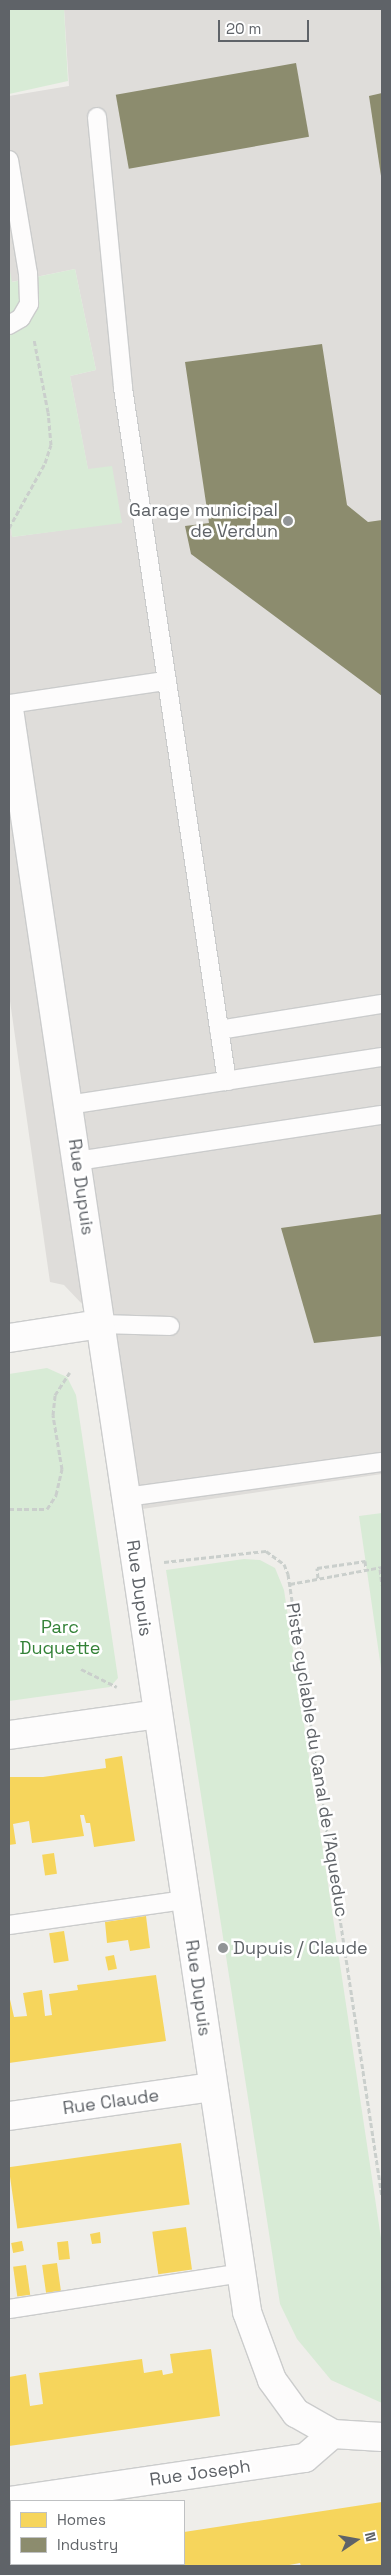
<!DOCTYPE html>
<html>
<head>
<meta charset="utf-8">
<style>
  body { margin:0 }
  #map { position:relative; width:391px; height:2575px; overflow:hidden; background:#efeeea; font-family:"Space Grotesk",sans-serif }
  div>[style] { position:absolute }
  [style*='--x'] { left:calc(var(--x)*1px); top:calc(var(--y)*1px); width:calc(var(--w)*1px); rotate:calc(var(--a)*1deg) }
  .industrial>* { inset:0; background:#dfddda }
  .green>* { inset:0; background:#d8ebd6 }
  .homes>* { inset:0; background:#f6d55c; transform-origin:0 0 }
  .industry>* { inset:0; background:#8c8c6e; transform-origin:0 0 }
  .path>* { height:3px; margin-top:-1.5px; transform-origin:0; background:repeating-linear-gradient(90deg,#cacfcc 0 5px,transparent 0 7.5px) }
  .roads { filter:drop-shadow(1px 0 #cbcccc) drop-shadow(-1px 0 #cbcccc) drop-shadow(0 1px #cbcccc) drop-shadow(0 -1px #cbcccc) }
  .lane>* { height:18px; margin:-9px; padding:0 9px; transform-origin:9px; border-radius:9px; background:#fdfcfc }
  .street>* { height:28px; margin:-14px; padding:0 14px; transform-origin:14px; border-radius:14px; background:#fdfcfc }
  .secondary>* { height:28px; margin:-14px; padding:0 14px; transform-origin:14px; border-radius:14px; background:#fdfcfc }
  .dots>* { width:14px; height:14px; translate:-50% -50%; box-sizing:border-box; border:2px solid #fff; border-radius:50% }
  span { translate:-50% -50%; white-space:nowrap; text-align:center; line-height:1.15; -webkit-text-stroke:5px #fff; paint-order:stroke }
  .poi-label { font-size:18px; color:#5f6368 }
  .right { translate:-100% -50%; text-align:right }
  .left { translate:0 -50%; text-align:left }
  .street-label { font-size:18px; color:#5f6368 }
  .park-label { font-size:18px; color:#348238 }
  .frame { position:absolute; inset:0; border:10px solid #5f6368; pointer-events:none }
  .legend { position:absolute; left:10px; top:2500px; width:175px; height:65px; box-sizing:border-box; background:#fff; border:1px solid #bfc1c3; margin:0; padding:6px 9px; list-style:none; font-size:15px; color:#5f6368 }
  .legend li { display:flex; align-items:center; gap:10px; height:25px }
  .legend b { width:25px; border:1px solid #bfc1c3 }
  .north { position:absolute; left:331px; top:2515px; width:50px; height:50px; -webkit-text-stroke:4px #fff; paint-order:stroke; rotate:78deg; font-size:14px; font-weight:700; line-height:20px; text-align:center; color:#5f6368 }
  .north::after { content:''; display:block; margin:auto; width:18px; height:22px; background:#5f6368; clip-path:polygon(50% 0,100% 100%,50% 72%,0 100%) }
  .scale { position:absolute; left:218px; top:20px; width:91px; height:22px; box-sizing:border-box; border:2px solid #5f6368; border-top:0; padding-left:6px; font-size:15px; line-height:18px; white-space:nowrap; color:#5f6368; -webkit-text-stroke:4px #fff; paint-order:stroke }
</style>
</head>
<body>
<div id="map">
  <div class="industrial">
    <i style="clip-path:polygon(64px 9px,382px 9px,382px 1474px,142px 1509px,101px 1324px,64px 1285px,50px 1282px,9px 994px,9px 514px,12px 537px,122px 522px,88px 470px,70px 376px,96px 370px,75px 269px,11px 282px,9px 266px,9px 96px,69px 86px)"></i>
  </div>
  <div class="green">
    <i style="clip-path:polygon(9px 9px,64px 9px,68px 81px,9px 94px)"></i>
    <i style="clip-path:polygon(9px 266px,12px 282px,75px 269px,96px 370px,70px 376px,88px 469px,112px 466px,122px 523px,12px 537px,9px 514px)"></i>
    <i style="clip-path:polygon(47px 1368px,67px 1377px,76px 1395px,118px 1678px,110px 1687px,9px 1701px,9px 1374px)"></i>
    <i style="clip-path:polygon(382px 1513px,382px 1675px,359px 1516px)"></i>
    <i style="clip-path:polygon(244px 1559px,260px 1560px,275px 1568px,284px 1590px,382px 2245px,382px 2403px,331px 2380px,297px 2339px,280px 2304px,166px 1570px)"></i>
  </div>
  <div class="homes">
    <i style="clip-path:polygon(122px 1756px,135px 1841px,94px 1847px,90px 1823px,86px 1823px,84px 1815px,80px 1815px,84px 1836px,32px 1843px,29px 1821px,13px 1824px,16px 1844px,9px 1845px,9px 1777px,43px 1777px,106px 1768px,105px 1759px)"></i>
    <i style="left:54px;top:1853px;width:21px;height:12px;rotate:82deg"></i>
    <i style="clip-path:polygon(146px 1916px,150px 1948px,130px 1951px,128px 1940px,107px 1943px,105px 1922px)"></i>
    <i style="left:64px;top:1931px;width:30px;height:15px;rotate:81deg"></i>
    <i style="left:114px;top:1955px;width:14px;height:9px;rotate:78deg"></i>
    <i style="clip-path:polygon(156px 1975px,166px 2041px,9px 2063px,9px 1995px,14px 2017px,27px 2016px,23px 1993px,42px 1990px,45px 2016px,52px 2015px,49px 1994px,78px 1990px,77px 1985px)"></i>
    <i style="left:181px;top:2143px;width:62px;height:174px;rotate:82deg"></i>
    <i style="left:186px;top:2227px;width:43px;height:34px;rotate:82deg"></i>
    <i style="clip-path:polygon(100px 2232px,101px 2243px,92px 2244px,90px 2234px)"></i>
    <i style="left:22px;top:2241px;width:10px;height:11px;rotate:79deg"></i>
    <i style="left:68px;top:2241px;width:18px;height:11px;rotate:84deg"></i>
    <i style="left:57px;top:2263px;width:28px;height:15px;rotate:82deg"></i>
    <i style="left:26px;top:2265px;width:30px;height:13px;rotate:82deg"></i>
    <i style="clip-path:polygon(211px 2349px,220px 2416px,9px 2446px,9px 2377px,26px 2374px,30px 2406px,43px 2404px,39px 2373px,142px 2359px,144px 2373px,162px 2370px,163px 2375px,173px 2373px,170px 2354px)"></i>
    <i style="clip-path:polygon(382px 2502px,382px 2566px,301px 2566px,300px 2563px,284px 2566px,9px 2566px,11px 2557px,11px 2564px,184px 2564px,184px 2532px)"></i>
  </div>
  <div class="industry">
    <i style="left:296px;top:63px;width:75px;height:183px;rotate:80deg"></i>
    <i style="clip-path:polygon(382px 93px,382px 176px,381px 176px,369px 96px)"></i>
    <i style="clip-path:polygon(322px 344px,347px 505px,368px 522px,382px 520px,382px 696px,191px 554px,185px 526px,209px 523px,185px 362px)"></i>
    <i style="clip-path:polygon(382px 1214px,382px 1336px,314px 1343px,281px 1228px)"></i>
  </div>
  <div class="path">
    <i style="--x:9;--y:528;--w:74;--a:-61"></i>
    <i style="--x:45;--y:463;--w:19;--a:-72"></i>
    <i style="--x:51;--y:445;--w:33;--a:-95"></i>
    <i style="--x:48;--y:412;--w:74;--a:-100.9"></i>
    <i style="--x:9;--y:1509;--w:38;--a:0"></i>
    <i style="--x:47;--y:1509;--w:17;--a:-57"></i>
    <i style="--x:56;--y:1495;--w:27;--a:-77"></i>
    <i style="--x:62;--y:1469;--w:55;--a:-99.5"></i>
    <i style="--x:53;--y:1415;--w:20;--a:-84"></i>
    <i style="--x:55;--y:1395;--w:27;--a:-57"></i>
    <i style="--x:164;--y:1562;--w:103;--a:-6.2"></i>
    <i style="--x:266;--y:1551;--w:22;--a:36"></i>
    <i style="--x:284;--y:1564;--w:11;--a:68"></i>
    <i style="--x:288;--y:1574;--w:630;--a:81.42"></i>
    <i style="--x:380;--y:1569;--w:16;--a:83"></i>
    <i style="--x:318;--y:1578;--w:10;--a:-96"></i>
    <i style="--x:317;--y:1568;--w:49;--a:-8.3"></i>
    <i style="--x:365;--y:1561;--w:10;--a:84"></i>
    <i style="--x:290;--y:1584;--w:94;--a:-10.5"></i>
    <i style="--x:81;--y:1669;--w:40;--a:26.6"></i>
  </div>
  <div class="roads">
    <div class="lane">
      <i style="--x:97;--y:117;--w:272;--a:84.5"></i>
      <i style="--x:123;--y:388;--w:701;--a:81.47"></i>
      <i style="--x:9;--y:160;--w:115;--a:80.5"></i>
      <i style="--x:28;--y:273;--w:31;--a:88"></i>
      <i style="--x:29;--y:304;--w:16;--a:120"></i>
      <i style="--x:21;--y:318;--w:14;--a:150"></i>
      <i style="--x:9;--y:704;--w:157;--a:-8.4"></i>
      <i style="--x:219;--y:1030;--w:165;--a:-9.1"></i>
      <i style="--x:68;--y:1105;--w:318;--a:-8.7"></i>
      <i style="--x:77;--y:1161;--w:308;--a:-8.6"></i>
      <i style="--x:101;--y:1324;--w:69;--a:1.7"></i>
      <i style="--x:126;--y:1497;--w:258;--a:-7.8"></i>
      <i style="--x:9;--y:1925;--w:178;--a:-8.1"></i>
      <i style="--x:9;--y:2309;--w:235;--a:-8.8"></i>
    </div>
    <div class="street">
      <i style="--x:9;--y:709;--w:1621;--a:81.55"></i>
      <i style="--x:247;--y:2312;--w:72;--a:69.8"></i>
      <i style="--x:272;--y:2380;--w:41;--a:54"></i>
      <i style="--x:296;--y:2413;--w:43;--a:29.6"></i>
      <i style="--x:333;--y:2434;--w:49;--a:3.5"></i>
      <i style="--x:9;--y:1735;--w:150;--a:-8"></i>
      <i style="--x:9;--y:2116;--w:206;--a:-8.1"></i>
      <i style="--x:9;--y:2501;--w:299;--a:-8.3"></i>
      <i style="--x:305;--y:2458;--w:37;--a:-41"></i>
    </div>
    <div class="secondary">
      <i style="--x:9;--y:1338;--w:93;--a:-8.7"></i>
    </div>
  </div>
  <div class="dots">
    <i style="left:288px;top:521px;background:#919496"></i>
    <i style="left:223px;top:1948px;background:#919496"></i>
  </div>
  <div class="poi-label">
    <span class="right" style="left:278px;top:521px">Garage municipal<br>de Verdun</span>
    <span class="left" style="left:233px;top:1948px">Dupuis / Claude</span>
  </div>
  <div class="street-label">
    <span style="left:81px;top:1187px;rotate:82deg">Rue Dupuis</span>
    <span style="left:139px;top:1588px;rotate:82deg">Rue Dupuis</span>
    <span style="left:317px;top:1760px;rotate:81deg">Piste cyclable du Canal de l'Aqueduc</span>
    <span style="left:198px;top:1988px;rotate:82deg">Rue Dupuis</span>
    <span style="left:111px;top:2102px;rotate:-8deg">Rue Claude</span>
    <span style="left:200px;top:2473px;rotate:-8deg">Rue Joseph</span>
  </div>
  <div class="park-label">
    <span style="left:60px;top:1638px">Parc<br>Duquette</span>
  </div>
  <div class="frame"></div>
  <ul class="legend">
  <li><b style="height:14px;background:#f6d55c"></b>Homes</li>
  <li><b style="height:14px;background:#8c8c6e"></b>Industry</li>
  </ul>
  <div class="north">N</div>
  <div class="scale">20 m</div>
</div>
</body>
</html>
